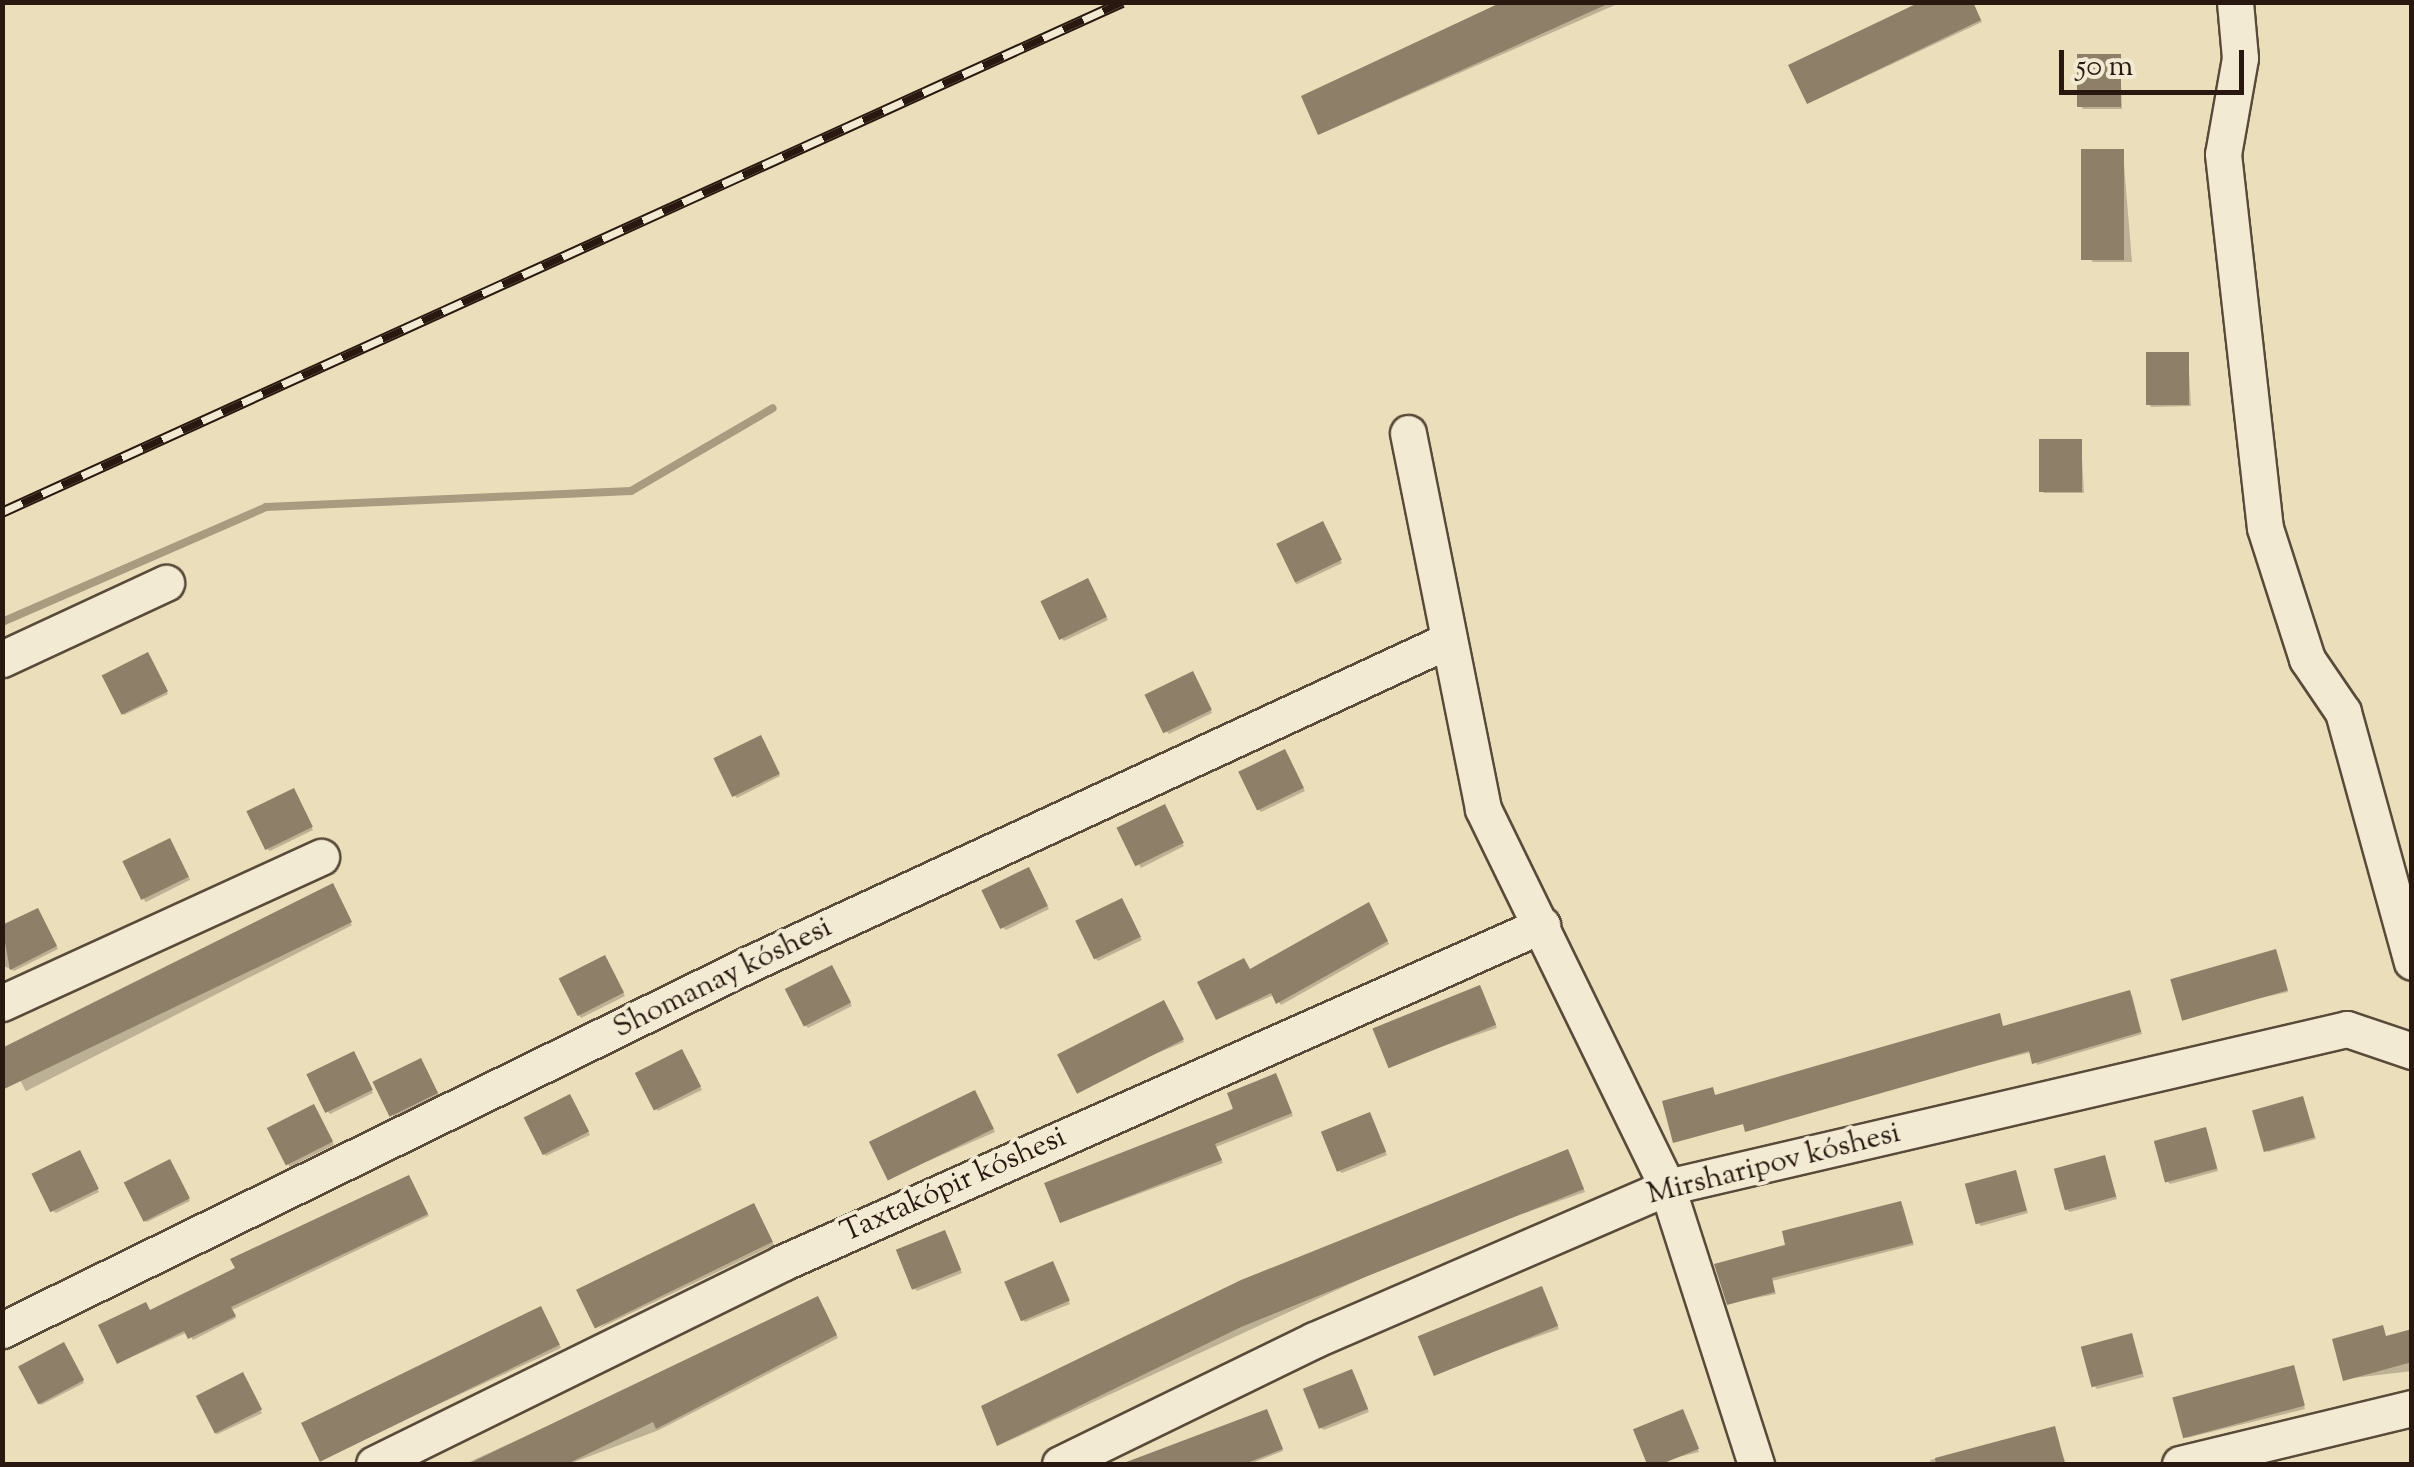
<!DOCTYPE html>
<html>
<head>
<meta charset="utf-8">
<style>
  body { margin:0 }
  #map { position:relative; width:2414px; height:1467px; overflow:hidden; background:#ebdeba; font-family:"Sorts Mill Goudy",serif }
  div>[style] { position:absolute }
  [style*='--x'] { left:calc(var(--x)*1px); top:calc(var(--y)*1px); width:calc(var(--w)*1px); rotate:calc(var(--a)*1deg) }
  .shadow>* { inset:0; background:#0003; transform-origin:0 0 }
  .stream>* { height:8px; margin:-4px; padding:0 4px; transform-origin:4px; border-radius:4px; background:#a99b80 }
  .building>* { inset:0; background:#8d7f68; transform-origin:0 0 }
  .roads { filter:drop-shadow(2px 0 #594a3a) drop-shadow(-2px 0 #594a3a) drop-shadow(0 2px #594a3a) drop-shadow(0 -2px #594a3a) }
  .minor>* { height:35px; margin:-17.5px; padding:0 17.5px; transform-origin:17.5px; border-radius:17.5px; background:#f2ead2 }
  .rail>* { height:11px; margin-top:-5.5px; transform-origin:0; background:repeating-linear-gradient(90deg,#f2ead2 0 22px,#28180f 0 44px); box-sizing:border-box; border-block:2px solid #28180f }
  span { translate:-50% -50%; white-space:nowrap; text-align:center; line-height:1.15; -webkit-text-stroke:8px #f2ead2; paint-order:stroke }
  .street-label { font-size:30px; color:#28180f }
  .frame { position:absolute; inset:0; border:5px solid #28180f; pointer-events:none }
  .scale { position:absolute; left:2059px; top:50px; width:185px; height:45px; box-sizing:border-box; border:5px solid #28180f; border-top:0; padding-left:12px; font-size:30px; line-height:35px; white-space:nowrap; color:#28180f; -webkit-text-stroke:8px #f2ead2; paint-order:stroke }
</style>
</head>
<body>
<div id="map">
  <div class="shadow">
    <i style="clip-path:polygon(1516px 2px,1622px 2px,1320px 134px)"></i>
    <i style="clip-path:polygon(1972px 2px,1982px 22px,1809px 103px)"></i>
    <i style="clip-path:polygon(2120px 57px,2122px 109px,2083px 109px,2081px 106px)"></i>
    <i style="clip-path:polygon(2123px 152px,2132px 262px,2093px 262px,2090px 259px)"></i>
    <i style="clip-path:polygon(2188px 355px,2191px 406px,2151px 407px,2149px 404px)"></i>
    <i style="clip-path:polygon(2081px 441px,2084px 493px,2044px 493px,2042px 491px)"></i>
    <i style="left:1325px;top:527px;width:40px;height:50px;rotate:65deg"></i>
    <i style="clip-path:polygon(1090px 583px,1108px 620px,1064px 641px,1062px 639px)"></i>
    <i style="clip-path:polygon(150px 657px,168px 694px,124px 715px,122px 712px)"></i>
    <i style="clip-path:polygon(1195px 677px,1212px 713px,1169px 734px,1167px 732px)"></i>
    <i style="clip-path:polygon(763px 740px,780px 776px,737px 798px,735px 796px)"></i>
    <i style="clip-path:polygon(1287px 754px,1305px 791px,1261px 812px,1259px 810px)"></i>
    <i style="clip-path:polygon(295px 794px,313px 830px,270px 851px,267px 849px)"></i>
    <i style="clip-path:polygon(1167px 810px,1184px 846px,1141px 868px,1139px 865px)"></i>
    <i style="left:172px;top:844px;width:40px;height:50px;rotate:63deg"></i>
    <i style="clip-path:polygon(1031px 873px,1049px 909px,1006px 930px,1003px 928px)"></i>
    <i style="left:332px;top:886px;width:44px;height:366px;rotate:63deg"></i>
    <i style="clip-path:polygon(1124px 903px,1142px 940px,1098px 961px,1096px 959px)"></i>
    <i style="clip-path:polygon(1371px 908px,1389px 944px,1281px 1005px,1274px 995px,1218px 1019px,1250px 972px)"></i>
    <i style="clip-path:polygon(40px 913px,58px 949px,14px 971px,2px 965px,2px 925px)"></i>
    <i style="clip-path:polygon(2275px 951px,2288px 992px,2183px 1015px)"></i>
    <i style="clip-path:polygon(607px 960px,625px 996px,581px 1018px,579px 1015px)"></i>
    <i style="clip-path:polygon(834px 970px,852px 1006px,808px 1028px,805px 1025px)"></i>
    <i style="clip-path:polygon(1482px 990px,1497px 1028px,1389px 1064px)"></i>
    <i style="clip-path:polygon(2132px 995px,2142px 1034px,2037px 1065px,2032px 1052px,1675px 1141px,1712px 1090px,1716px 1098px,1999px 1016px,2004px 1029px)"></i>
    <i style="clip-path:polygon(1166px 1006px,1184px 1042px,1076px 1087px)"></i>
    <i style="clip-path:polygon(684px 1054px,702px 1090px,658px 1111px,656px 1109px)"></i>
    <i style="clip-path:polygon(356px 1056px,373px 1093px,330px 1114px,328px 1112px)"></i>
    <i style="clip-path:polygon(423px 1063px,439px 1096px,395px 1117px,393px 1115px)"></i>
    <i style="clip-path:polygon(1278px 1078px,1293px 1116px,1216px 1147px,1223px 1163px,1062px 1222px)"></i>
    <i style="clip-path:polygon(977px 1096px,995px 1132px,889px 1178px)"></i>
    <i style="clip-path:polygon(572px 1099px,590px 1135px,546px 1156px,544px 1154px)"></i>
    <i style="clip-path:polygon(2303px 1099px,2316px 1139px,2268px 1152px,2266px 1150px)"></i>
    <i style="clip-path:polygon(316px 1109px,334px 1145px,290px 1167px,288px 1164px)"></i>
    <i style="clip-path:polygon(1372px 1118px,1387px 1155px,1342px 1173px,1339px 1171px)"></i>
    <i style="clip-path:polygon(2207px 1132px,2218px 1171px,2170px 1184px,2168px 1182px)"></i>
    <i style="clip-path:polygon(1570px 1154px,1585px 1192px,1439px 1243px,1000px 1445px)"></i>
    <i style="clip-path:polygon(82px 1156px,99px 1192px,56px 1213px,53px 1211px)"></i>
    <i style="clip-path:polygon(2104px 1158px,2117px 1199px,2070px 1212px,2067px 1210px)"></i>
    <i style="clip-path:polygon(172px 1164px,190px 1201px,147px 1222px,144px 1220px)"></i>
    <i style="clip-path:polygon(2015px 1173px,2028px 1213px,1981px 1226px,1979px 1224px)"></i>
    <i style="clip-path:polygon(411px 1180px,429px 1216px,232px 1310px,236px 1318px,193px 1340px,188px 1332px,120px 1362px,150px 1312px)"></i>
    <i style="clip-path:polygon(1903px 1207px,1914px 1245px,1772px 1281px,1776px 1294px,1729px 1303px,1788px 1247px)"></i>
    <i style="clip-path:polygon(756px 1209px,774px 1245px,598px 1329px)"></i>
    <i style="clip-path:polygon(947px 1235px,962px 1273px,917px 1291px,914px 1288px)"></i>
    <i style="clip-path:polygon(1055px 1267px,1070px 1304px,1025px 1322px,1023px 1320px)"></i>
    <i style="clip-path:polygon(1543px 1291px,1559px 1329px,1435px 1372px)"></i>
    <i style="clip-path:polygon(820px 1301px,838px 1338px,659px 1430px,569px 1464px,465px 1464px)"></i>
    <i style="clip-path:polygon(543px 1312px,561px 1348px,321px 1458px)"></i>
    <i style="clip-path:polygon(2412px 1332px,2412px 1371px,2345px 1379px,2386px 1338px)"></i>
    <i style="clip-path:polygon(2131px 1336px,2144px 1377px,2097px 1389px,2095px 1387px)"></i>
    <i style="clip-path:polygon(66px 1347px,84px 1383px,41px 1405px,38px 1402px)"></i>
    <i style="clip-path:polygon(2293px 1367px,2305px 1409px,2186px 1438px)"></i>
    <i style="clip-path:polygon(1354px 1374px,1369px 1412px,1324px 1430px,1321px 1428px)"></i>
    <i style="left:245px;top:1377px;width:40px;height:50px;rotate:65deg"></i>
    <i style="clip-path:polygon(1266px 1412px,1283px 1451px,1250px 1464px,1131px 1464px)"></i>
    <i style="clip-path:polygon(1684px 1415px,1699px 1452px,1650px 1464px,1637px 1431px)"></i>
    <i style="clip-path:polygon(2054px 1429px,2066px 1464px,1931px 1464px,1930px 1460px)"></i>
  </div>
  <div class="stream">
    <i style="--x:2;--y:622;--w:288;--a:-23.5"></i>
    <i style="--x:266;--y:507;--w:365;--a:-2.5"></i>
    <i style="--x:631;--y:491;--w:164;--a:-30.3"></i>
  </div>
  <div class="building">
    <i style="clip-path:polygon(1502px 2px,1612px 2px,1318px 135px,1301px 96px)"></i>
    <i style="clip-path:polygon(1920px 2px,1973px 2px,1981px 20px,1807px 104px,1788px 65px)"></i>
    <i style="left:2077px;top:54px;width:44px;height:53px"></i>
    <i style="left:2081px;top:149px;width:43px;height:111px"></i>
    <i style="left:2146px;top:352px;width:43px;height:53px"></i>
    <i style="left:2039px;top:439px;width:43px;height:53px"></i>
    <i style="left:1323px;top:521px;width:43px;height:52px;rotate:64deg"></i>
    <i style="left:1088px;top:578px;width:43px;height:53px;rotate:64deg"></i>
    <i style="left:148px;top:652px;width:44px;height:52px;rotate:63deg"></i>
    <i style="left:1193px;top:671px;width:43px;height:54px;rotate:64deg"></i>
    <i style="left:761px;top:735px;width:43px;height:53px;rotate:64deg"></i>
    <i style="left:1285px;top:749px;width:43px;height:52px;rotate:64deg"></i>
    <i style="left:294px;top:788px;width:43px;height:53px;rotate:64deg"></i>
    <i style="left:1165px;top:804px;width:43px;height:54px;rotate:64deg"></i>
    <i style="left:170px;top:838px;width:43px;height:53px;rotate:64deg"></i>
    <i style="left:1029px;top:867px;width:43px;height:53px;rotate:64deg"></i>
    <i style="clip-path:polygon(333px 883px,352px 922px,2px 1090px,2px 1048px)"></i>
    <i style="left:1122px;top:898px;width:43px;height:52px;rotate:64deg"></i>
    <i style="clip-path:polygon(1369px 902px,1388px 941px,1276px 1004px,1271px 993px,1216px 1020px,1197px 982px,1244px 958px,1250px 969px)"></i>
    <i style="clip-path:polygon(38px 908px,57px 946px,10px 970px,2px 925px)"></i>
    <i style="left:2276px;top:949px;width:43px;height:110px;rotate:74deg"></i>
    <i style="left:605px;top:955px;width:42px;height:52px;rotate:63deg"></i>
    <i style="left:832px;top:965px;width:42px;height:53px;rotate:63deg"></i>
    <i style="left:1480px;top:985px;width:43px;height:116px;rotate:68deg"></i>
    <i style="clip-path:polygon(2130px 990px,2141px 1032px,2032px 1064px,2029px 1051px,1745px 1132px,1743px 1124px,1673px 1143px,1662px 1101px,1713px 1087px,1715px 1095px,2000px 1013px,2003px 1026px)"></i>
    <i style="left:1164px;top:1000px;width:44px;height:120px;rotate:63deg"></i>
    <i style="left:682px;top:1049px;width:42px;height:53px;rotate:63deg"></i>
    <i style="left:354px;top:1051px;width:43px;height:53px;rotate:64deg"></i>
    <i style="left:421px;top:1058px;width:39px;height:54px;rotate:64deg"></i>
    <i style="clip-path:polygon(1276px 1073px,1292px 1113px,1215px 1144px,1222px 1160px,1060px 1223px,1044px 1183px,1233px 1109px,1227px 1093px)"></i>
    <i style="left:975px;top:1090px;width:43px;height:118px;rotate:64deg"></i>
    <i style="left:570px;top:1094px;width:42px;height:52px;rotate:63deg"></i>
    <i style="left:2303px;top:1096px;width:43px;height:53px;rotate:74deg"></i>
    <i style="left:314px;top:1104px;width:42px;height:53px;rotate:63deg"></i>
    <i style="left:1370px;top:1112px;width:43px;height:53px;rotate:68deg"></i>
    <i style="left:2206px;top:1127px;width:43px;height:54px;rotate:75deg"></i>
    <i style="clip-path:polygon(1568px 1149px,1584px 1189px,1241px 1327px,997px 1446px,981px 1406px,1241px 1280px)"></i>
    <i style="left:80px;top:1150px;width:43px;height:54px;rotate:64deg"></i>
    <i style="left:2105px;top:1155px;width:43px;height:53px;rotate:75deg"></i>
    <i style="left:170px;top:1159px;width:44px;height:52px;rotate:63deg"></i>
    <i style="left:2016px;top:1170px;width:42px;height:53px;rotate:75deg"></i>
    <i style="clip-path:polygon(409px 1175px,428px 1214px,231px 1307px,236px 1316px,188px 1339px,184px 1331px,117px 1364px,98px 1325px,146px 1302px,150px 1310px,235px 1268px,230px 1259px)"></i>
    <i style="clip-path:polygon(1901px 1201px,1913px 1243px,1772px 1278px,1775px 1292px,1727px 1305px,1714px 1264px,1785px 1245px,1782px 1231px)"></i>
    <i style="left:754px;top:1203px;width:43px;height:198px;rotate:64deg"></i>
    <i style="left:945px;top:1230px;width:43px;height:53px;rotate:68deg"></i>
    <i style="left:1053px;top:1261px;width:43px;height:53px;rotate:67deg"></i>
    <i style="left:1542px;top:1286px;width:43px;height:134px;rotate:68deg"></i>
    <i style="clip-path:polygon(818px 1296px,837px 1335px,656px 1429px,653px 1422px,567px 1464px,468px 1464px)"></i>
    <i style="left:541px;top:1306px;width:43px;height:267px;rotate:64deg"></i>
    <i style="clip-path:polygon(2383px 1325px,2386px 1336px,2412px 1329px,2412px 1362px,2343px 1381px,2332px 1339px)"></i>
    <i style="left:2132px;top:1333px;width:42px;height:53px;rotate:75deg"></i>
    <i style="left:64px;top:1342px;width:43px;height:52px;rotate:62deg"></i>
    <i style="left:2294px;top:1365px;width:42px;height:126px;rotate:75deg"></i>
    <i style="left:1352px;top:1369px;width:43px;height:53px;rotate:68deg"></i>
    <i style="left:243px;top:1372px;width:42px;height:53px;rotate:63deg"></i>
    <i style="clip-path:polygon(1267px 1409px,1283px 1449px,1244px 1464px,1121px 1464px)"></i>
    <i style="left:1683px;top:1409px;width:43px;height:54px;rotate:68deg"></i>
    <i style="clip-path:polygon(2055px 1426px,2065px 1464px,1936px 1464px,1935px 1458px)"></i>
  </div>
  <div class="roads">
    <div class="minor">
      <i style="--x:2235;--y:2;--w:56;--a:84.9"></i>
      <i style="--x:2240;--y:58;--w:97;--a:100"></i>
      <i style="--x:2223;--y:154;--w:376;--a:83.6"></i>
      <i style="--x:2265;--y:528;--w:138;--a:72.2"></i>
      <i style="--x:2307;--y:659;--w:64;--a:55.8"></i>
      <i style="--x:2343;--y:712;--w:259;--a:74.6"></i>
      <i style="--x:1408;--y:433;--w:383;--a:78.7"></i>
      <i style="--x:1483;--y:809;--w:420;--a:64"></i>
      <i style="--x:1667;--y:1187;--w:291;--a:72.2"></i>
      <i style="--x:2;--y:659;--w:181;--a:-24.9"></i>
      <i style="--x:2;--y:1003;--w:351;--a:-24.6"></i>
      <i style="--x:2;--y:1330;--w:832;--a:-26.1"></i>
      <i style="--x:749;--y:964;--w:771;--a:-24.84"></i>
      <i style="--x:374;--y:1464;--w:455;--a:-26.2"></i>
      <i style="--x:782;--y:1263;--w:832;--a:-23.98"></i>
      <i style="--x:1060;--y:1464;--w:283;--a:-26"></i>
      <i style="--x:1314;--y:1340;--w:385;--a:-23.4"></i>
      <i style="--x:1667;--y:1187;--w:698;--a:-13.08"></i>
      <i style="--x:2347;--y:1029;--w:69;--a:18.7"></i>
      <i style="--x:2180;--y:1464;--w:239;--a:-13.6"></i>
    </div>
  </div>
  <div class="rail">
    <i style="--x:2;--y:512;--w:1231;--a:-24.48"></i>
  </div>
  <div class="street-label">
    <span style="left:723px;top:979px;rotate:-26deg">Shomanay kóshesi</span>
    <span style="left:1774px;top:1165px;rotate:-14deg">Mirsharipov kóshesi</span>
    <span style="left:954px;top:1186px;rotate:-24deg">Taxtakópir kóshesi</span>
  </div>
  <div class="frame"></div>
  <div class="scale">50 m</div>
</div>
</body>
</html>
